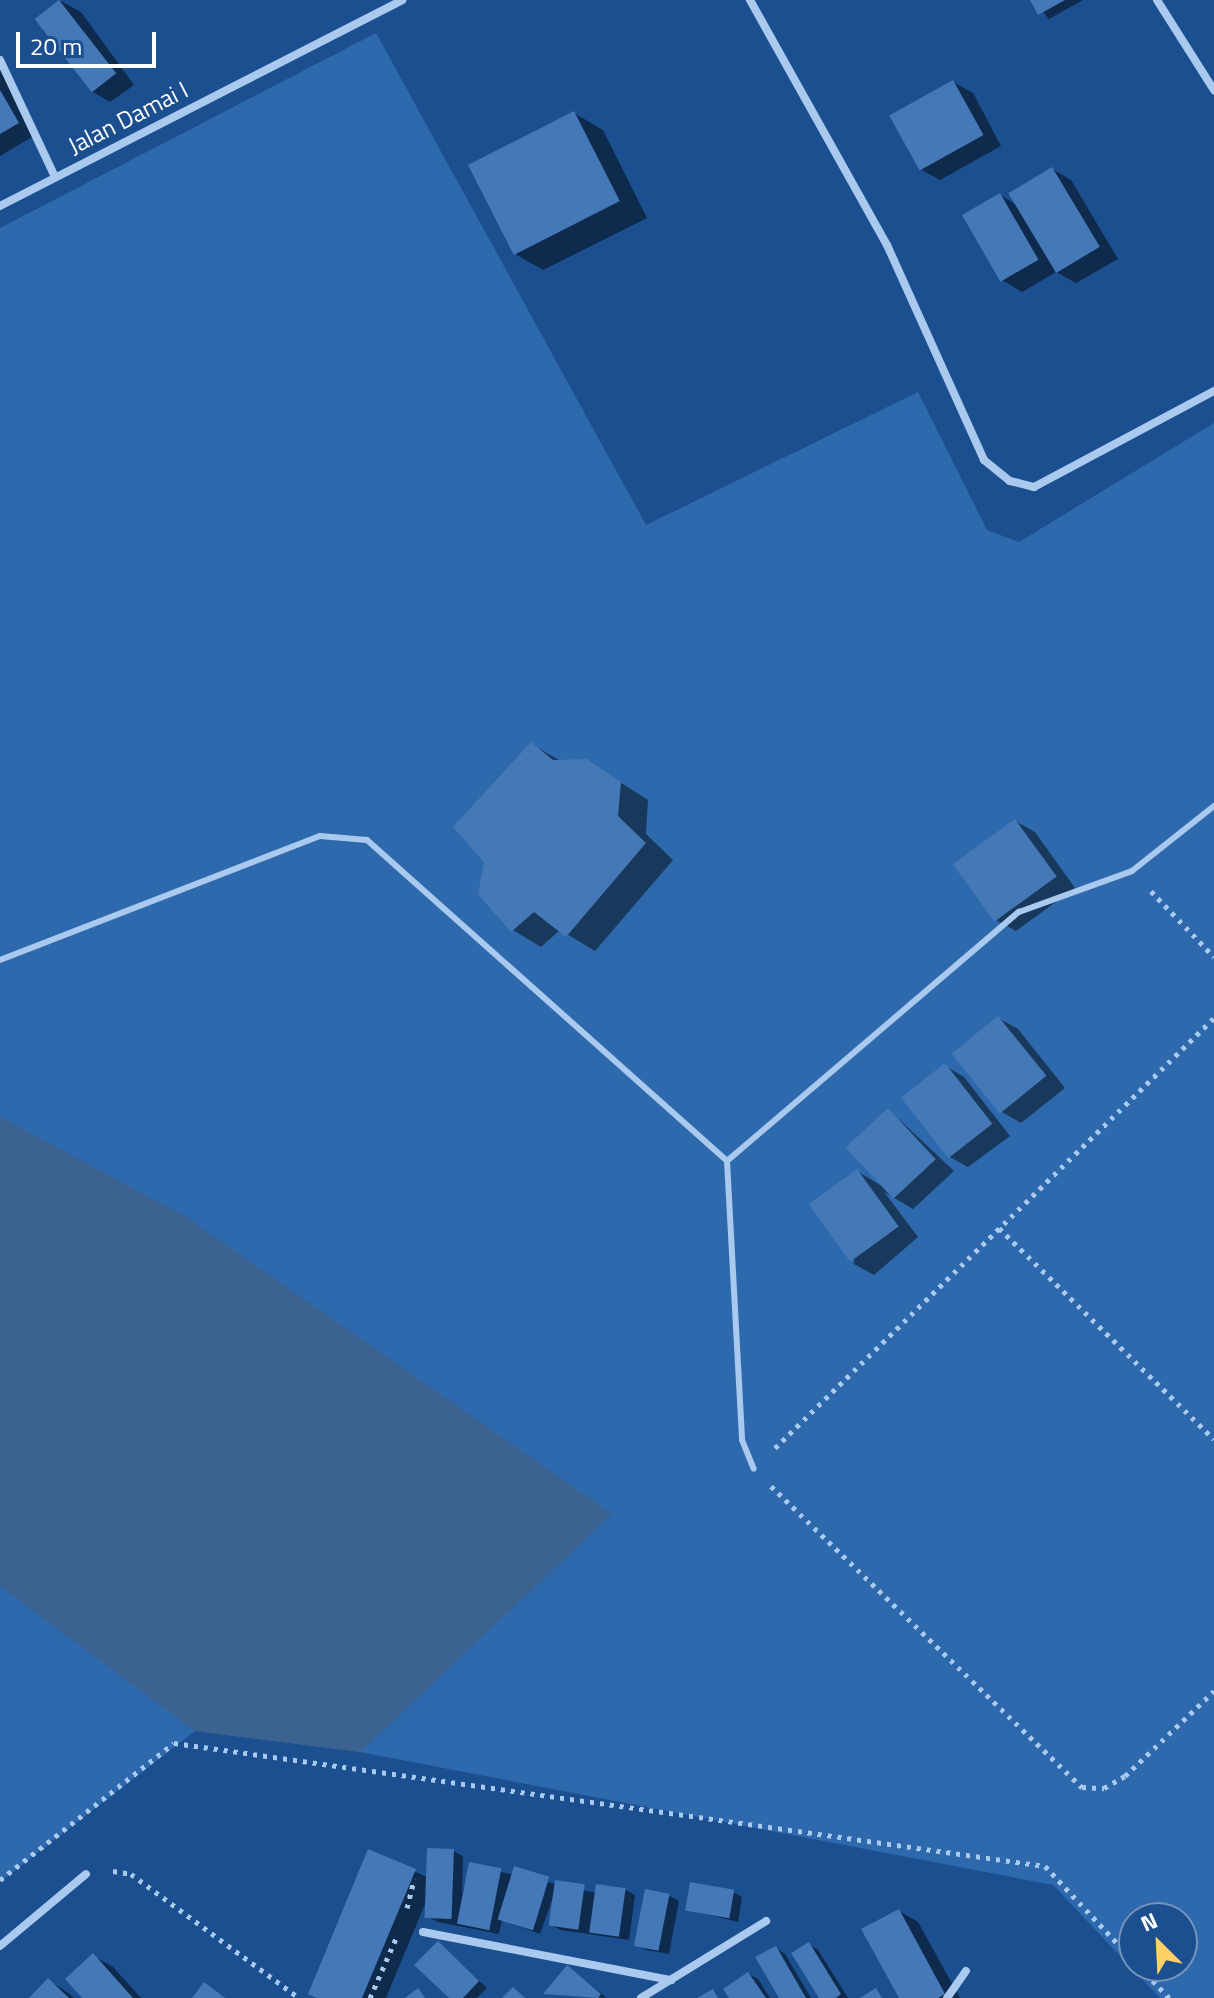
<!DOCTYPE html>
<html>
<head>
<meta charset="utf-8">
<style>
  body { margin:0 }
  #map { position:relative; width:1214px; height:1998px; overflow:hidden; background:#1b4f8f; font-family:"Titillium Web",sans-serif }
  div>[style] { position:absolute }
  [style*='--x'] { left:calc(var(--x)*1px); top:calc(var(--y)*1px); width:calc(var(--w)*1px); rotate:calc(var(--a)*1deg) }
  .green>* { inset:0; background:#2e69ad }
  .water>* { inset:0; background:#3c6290 }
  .shadow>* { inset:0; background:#0007 }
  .building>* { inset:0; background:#4478b7; transform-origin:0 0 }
  .path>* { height:5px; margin-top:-2.5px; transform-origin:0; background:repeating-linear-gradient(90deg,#a9c9ee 0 4px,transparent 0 10px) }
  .service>* { height:6px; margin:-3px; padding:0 3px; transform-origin:3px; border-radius:3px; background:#a9c9ee }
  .minor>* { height:8px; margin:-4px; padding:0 4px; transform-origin:4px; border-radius:4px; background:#a9c9ee }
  span { translate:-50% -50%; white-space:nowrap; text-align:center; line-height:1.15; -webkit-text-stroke:7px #1b4f8f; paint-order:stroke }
  .street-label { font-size:24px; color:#fff }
  .north { position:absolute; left:1118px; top:1902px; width:80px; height:80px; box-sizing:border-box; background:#1b4f8f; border:2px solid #7695bc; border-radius:50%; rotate:336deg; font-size:22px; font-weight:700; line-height:32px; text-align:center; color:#fff }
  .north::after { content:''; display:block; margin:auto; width:28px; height:36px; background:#ffd166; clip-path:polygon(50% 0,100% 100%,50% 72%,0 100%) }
  .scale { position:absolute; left:16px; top:32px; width:140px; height:36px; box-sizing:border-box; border:4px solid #fff; border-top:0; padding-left:10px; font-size:24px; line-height:28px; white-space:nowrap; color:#fff; -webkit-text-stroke:6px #1b4f8f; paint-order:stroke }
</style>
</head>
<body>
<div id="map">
  <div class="green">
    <i style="clip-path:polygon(evenodd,376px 33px,646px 525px,918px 392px,987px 530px,1019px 542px,1214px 423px,1214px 1998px,1160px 1998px,1053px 1885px,360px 1752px,195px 1731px,0 1882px,0 228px,376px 33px,1134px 1918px,1182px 1918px,1182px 1966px,1134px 1966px,1134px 1918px)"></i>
  </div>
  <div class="water">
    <i style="clip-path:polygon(0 1117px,186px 1217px,612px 1514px,360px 1752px,195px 1731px,0 1586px)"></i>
  </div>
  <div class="shadow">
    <i style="clip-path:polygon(1033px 0,1083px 0,1049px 19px)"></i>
    <i style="clip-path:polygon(61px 1px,81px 12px,134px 85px,110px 102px,91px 91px,37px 19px)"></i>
    <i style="clip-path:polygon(0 69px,37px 134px,0 156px)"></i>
    <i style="clip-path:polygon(953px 82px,973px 93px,1001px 146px,940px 180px,920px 169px)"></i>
    <i style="clip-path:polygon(574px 113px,603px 130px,647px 218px,543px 270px,515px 254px)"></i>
    <i style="clip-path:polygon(1052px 169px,1071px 180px,1118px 259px,1076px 283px,1056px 272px,1022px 292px,1002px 280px,1000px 195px,1017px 205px)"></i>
    <i style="clip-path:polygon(531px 744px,559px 760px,587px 761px,648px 800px,646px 834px,673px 860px,595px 951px,560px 930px,541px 947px,513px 930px)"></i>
    <i style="clip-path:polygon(1015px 821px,1035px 832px,1075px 888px,1016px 931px,996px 920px)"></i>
    <i style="clip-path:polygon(998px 1018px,1018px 1029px,1065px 1088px,1021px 1123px,1002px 1112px)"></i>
    <i style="clip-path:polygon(945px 1066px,964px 1077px,1010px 1136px,968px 1167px,948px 1156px)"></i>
    <i style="clip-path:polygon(889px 1110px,954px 1171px,913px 1209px,884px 1192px,918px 1237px,874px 1275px,854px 1264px,857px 1171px,880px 1185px)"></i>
    <i style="clip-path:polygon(369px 1851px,429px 1878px,453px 1851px,463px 1856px,462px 1894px,470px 1865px,596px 1893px,626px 1890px,635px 1895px,629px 1940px,561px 1930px,551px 1925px,553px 1897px,540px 1934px,502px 1920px,499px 1934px,438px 1922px,428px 1917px,428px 1897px,386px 1998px,319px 1998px)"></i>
    <i style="clip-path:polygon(733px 1892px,742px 1897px,738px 1922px,687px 1909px)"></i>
    <i style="clip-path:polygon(670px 1896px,679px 1901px,669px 1954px,647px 1950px,637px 1945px)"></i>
    <i style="clip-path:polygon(899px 1911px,918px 1922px,960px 1998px,901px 1998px)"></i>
    <i style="clip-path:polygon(438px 1944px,487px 1988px,477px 1998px,452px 1998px)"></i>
    <i style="clip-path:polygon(809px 1944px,818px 1950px,848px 1998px,821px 1998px)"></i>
    <i style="clip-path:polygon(776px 1948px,785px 1954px,811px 1998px,781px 1998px)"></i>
    <i style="clip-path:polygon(94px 1956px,113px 1967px,141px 1998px,85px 1998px)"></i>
    <i style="clip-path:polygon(576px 1973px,607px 1998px,546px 1994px)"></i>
    <i style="clip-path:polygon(748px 1974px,758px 1979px,770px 1998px,732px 1998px)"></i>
    <i style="clip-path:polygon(48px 1980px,67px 1992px,74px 1998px,31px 1998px)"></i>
  </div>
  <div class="building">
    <i style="left:59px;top:0;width:93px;height:31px;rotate:52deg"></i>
    <i style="clip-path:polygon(1030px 0,1065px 0,1038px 15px)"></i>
    <i style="left:953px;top:80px;width:63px;height:73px;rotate:61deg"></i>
    <i style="clip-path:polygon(0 90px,19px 123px,0 134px)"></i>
    <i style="left:574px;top:111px;width:101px;height:119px;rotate:63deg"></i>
    <i style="left:1052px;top:167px;width:93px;height:51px;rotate:59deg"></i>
    <i style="left:1000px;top:193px;width:77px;height:44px;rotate:60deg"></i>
    <i style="clip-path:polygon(531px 742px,553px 760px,587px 759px,621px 782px,618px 816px,646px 843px,566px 937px,534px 912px,511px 932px,478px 894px,484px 862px,453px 827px)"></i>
    <i style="left:1015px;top:819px;width:71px;height:77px;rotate:54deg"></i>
    <i style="left:998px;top:1016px;width:77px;height:60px;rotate:51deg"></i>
    <i style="left:945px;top:1063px;width:77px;height:56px;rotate:52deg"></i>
    <i style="left:888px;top:1108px;width:70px;height:58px;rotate:47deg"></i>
    <i style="left:857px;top:1169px;width:71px;height:60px;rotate:54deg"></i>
    <i style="left:427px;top:1848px;width:27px;height:70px;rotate:2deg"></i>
    <i style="clip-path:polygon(368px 1849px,416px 1869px,362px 1998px,317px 1998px,308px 1994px)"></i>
    <i style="left:469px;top:1862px;width:33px;height:63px;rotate:11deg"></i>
    <i style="left:514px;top:1866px;width:37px;height:56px;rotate:17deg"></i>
    <i style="left:555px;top:1880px;width:30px;height:46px;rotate:8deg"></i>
    <i style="left:690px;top:1882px;width:45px;height:29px;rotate:10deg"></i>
    <i style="left:596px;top:1884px;width:30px;height:49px;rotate:8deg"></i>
    <i style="left:645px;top:1889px;width:25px;height:58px;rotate:11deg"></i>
    <i style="clip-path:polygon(899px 1909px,945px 1994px,938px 1998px,899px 1998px,861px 1929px)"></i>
    <i style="clip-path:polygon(438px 1941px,479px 1981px,463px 1998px,449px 1998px,414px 1965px)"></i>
    <i style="clip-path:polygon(809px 1942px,841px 1994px,836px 1998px,819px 1998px,791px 1953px)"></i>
    <i style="clip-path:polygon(776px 1946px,806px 1998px,779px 1998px,755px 1957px)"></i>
    <i style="clip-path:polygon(93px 1953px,133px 1998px,82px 1998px,65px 1979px)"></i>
    <i style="clip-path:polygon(567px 1965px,601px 1994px,598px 1998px,543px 1994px)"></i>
    <i style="clip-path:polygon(748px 1972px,766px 1998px,729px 1998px,723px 1989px)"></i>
    <i style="clip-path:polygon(48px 1978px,69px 1998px,29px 1998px)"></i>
    <i style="clip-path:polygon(204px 1982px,225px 1998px,192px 1998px)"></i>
    <i style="clip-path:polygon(513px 1987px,525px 1998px,502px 1998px)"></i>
    <i style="clip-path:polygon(418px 1988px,425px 1998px,405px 1998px)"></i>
    <i style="clip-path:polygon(876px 1988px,882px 1998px,860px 1998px)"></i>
    <i style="clip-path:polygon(713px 1989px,718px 1998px,697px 1998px)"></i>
  </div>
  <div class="path">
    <i style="--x:1151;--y:891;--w:91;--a:46.3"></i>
    <i style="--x:999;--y:1228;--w:301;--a:44.5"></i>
    <i style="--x:775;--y:1448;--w:615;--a:-44.41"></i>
    <i style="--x:771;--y:1486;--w:433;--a:44.1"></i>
    <i style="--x:1082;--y:1787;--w:22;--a:3"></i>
    <i style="--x:1104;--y:1788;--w:24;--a:-30"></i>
    <i style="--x:1125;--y:1776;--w:123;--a:-43.7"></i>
    <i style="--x:113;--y:1871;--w:18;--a:9"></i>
    <i style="--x:131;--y:1874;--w:209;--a:36.4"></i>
    <i style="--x:0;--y:1880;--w:221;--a:-38.2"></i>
    <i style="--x:174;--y:1743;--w:880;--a:8.04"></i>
    <i style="--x:1045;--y:1866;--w:130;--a:46.9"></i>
    <i style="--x:407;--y:1908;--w:30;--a:-76"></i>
    <i style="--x:1139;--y:1966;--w:44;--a:46.8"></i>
    <i style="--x:370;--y:1998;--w:68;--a:-66.5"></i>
  </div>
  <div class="service">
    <i style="--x:0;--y:960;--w:343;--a:-21.2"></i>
    <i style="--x:320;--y:836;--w:47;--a:4.9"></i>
    <i style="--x:367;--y:840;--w:482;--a:41.7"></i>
    <i style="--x:727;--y:1161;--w:279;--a:86.9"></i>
    <i style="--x:742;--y:1440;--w:31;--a:68"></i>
    <i style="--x:727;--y:1161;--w:384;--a:-40.5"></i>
    <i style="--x:1019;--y:912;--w:120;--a:-19.9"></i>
    <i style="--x:1132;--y:871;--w:105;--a:-38.4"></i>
  </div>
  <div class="minor">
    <i style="--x:750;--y:0;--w:281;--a:60.8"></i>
    <i style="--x:887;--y:245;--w:236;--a:65.7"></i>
    <i style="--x:984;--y:460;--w:33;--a:39"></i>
    <i style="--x:1010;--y:481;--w:25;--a:14"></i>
    <i style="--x:1034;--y:487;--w:204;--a:-28.1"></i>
    <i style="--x:1157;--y:0;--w:107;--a:57.7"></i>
    <i style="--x:0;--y:60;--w:129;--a:64.8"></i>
    <i style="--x:0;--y:206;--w:452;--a:-27.1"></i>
    <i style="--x:423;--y:1932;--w:253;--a:11"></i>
    <i style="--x:0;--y:1946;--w:112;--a:-39.9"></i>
    <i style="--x:641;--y:1998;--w:147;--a:-31.6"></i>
    <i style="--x:947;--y:1998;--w:33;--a:-55"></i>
  </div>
  <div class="street-label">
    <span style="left:128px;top:118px;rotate:-27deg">Jalan Damai I</span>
  </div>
  <div class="north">N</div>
  <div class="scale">20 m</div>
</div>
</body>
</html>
